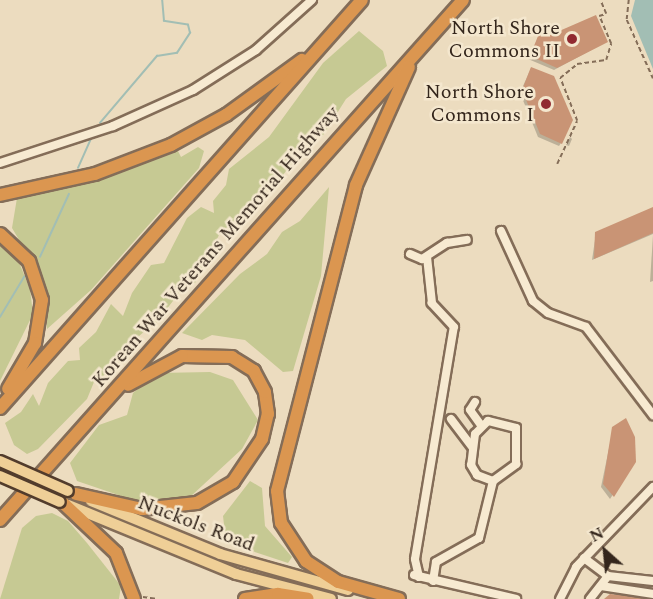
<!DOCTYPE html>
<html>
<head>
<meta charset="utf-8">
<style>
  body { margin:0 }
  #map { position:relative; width:653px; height:599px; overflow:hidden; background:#ecdcbf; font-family:Spectral,serif }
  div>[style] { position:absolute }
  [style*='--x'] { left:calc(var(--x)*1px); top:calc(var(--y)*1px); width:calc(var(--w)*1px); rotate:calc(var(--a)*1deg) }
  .green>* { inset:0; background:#c6c993 }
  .water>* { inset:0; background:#a2beb4 }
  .shadow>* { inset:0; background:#0003 }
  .stream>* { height:1.5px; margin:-0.75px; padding:0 0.75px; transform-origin:0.75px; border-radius:0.75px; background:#a2beb4 }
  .building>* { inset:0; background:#c99475 }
  .path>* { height:1.5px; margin-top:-0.75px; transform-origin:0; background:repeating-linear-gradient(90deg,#846d58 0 4.5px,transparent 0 7.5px) }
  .roads { filter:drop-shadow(2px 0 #846d58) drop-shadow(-2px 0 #846d58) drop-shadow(0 2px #846d58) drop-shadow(0 -2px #846d58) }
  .minor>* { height:8px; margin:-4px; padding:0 4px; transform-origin:4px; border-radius:4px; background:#f7ead1 }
  .major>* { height:10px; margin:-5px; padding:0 5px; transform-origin:5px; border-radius:5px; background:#efcf97 }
  .highway>* { height:12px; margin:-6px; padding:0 6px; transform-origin:6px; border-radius:6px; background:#db9650 }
  .bridges { filter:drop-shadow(2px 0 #523c2c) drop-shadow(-2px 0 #523c2c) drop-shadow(0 2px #523c2c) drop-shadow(0 -2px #523c2c) }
  .major-bridge>* { height:10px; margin:-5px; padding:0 5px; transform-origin:5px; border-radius:5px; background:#efcf97 }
  .dots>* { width:16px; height:16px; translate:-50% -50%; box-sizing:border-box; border:3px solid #f4e7ce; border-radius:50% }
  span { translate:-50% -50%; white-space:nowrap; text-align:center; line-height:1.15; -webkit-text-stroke:5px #f4e7ce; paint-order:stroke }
  .poi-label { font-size:20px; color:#34261c }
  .right { translate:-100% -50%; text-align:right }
  .street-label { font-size:20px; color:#34261c }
  .north { position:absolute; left:575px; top:521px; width:60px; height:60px; -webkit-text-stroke:4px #f4e7ce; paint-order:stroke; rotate:333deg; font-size:16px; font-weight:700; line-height:24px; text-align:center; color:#34261c }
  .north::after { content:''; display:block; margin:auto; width:21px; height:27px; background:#34261c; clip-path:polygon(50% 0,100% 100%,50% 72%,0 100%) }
</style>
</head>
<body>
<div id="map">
  <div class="green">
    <i style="clip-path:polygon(359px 31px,383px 51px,387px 66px,346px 99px,322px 137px,294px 149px,294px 161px,283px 175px,219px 235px,195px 283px,186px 284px,156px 323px,151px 315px,146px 319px,146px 330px,131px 343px,124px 362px,94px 382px,87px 399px,38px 449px,27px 454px,14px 445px,5px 423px,21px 412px,33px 394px,39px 406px,48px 383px,68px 361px,80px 360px,79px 348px,96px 332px,111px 304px,123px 316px,132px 293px,151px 265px,164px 263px,187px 218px,201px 207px,214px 213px,213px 201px,226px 185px,229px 169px,269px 137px,323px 63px)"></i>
    <i style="clip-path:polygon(198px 147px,204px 151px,199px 168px,91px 290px,47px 329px,40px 275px,12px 228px,17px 198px,164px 152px,177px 149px,181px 157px)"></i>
    <i style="clip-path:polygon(329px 187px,321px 276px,293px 371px,283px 372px,245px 340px,212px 335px,202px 340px,182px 333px,240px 274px,267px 254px,282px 232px,300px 221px)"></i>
    <i style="clip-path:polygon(0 243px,16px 255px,30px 289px,33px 314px,0 381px)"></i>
    <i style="clip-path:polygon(210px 372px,233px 380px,258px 420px,242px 449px,190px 497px,139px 502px,77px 481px,70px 463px,99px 425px,127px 415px,133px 393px,158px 373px)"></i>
    <i style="clip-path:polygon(250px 481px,262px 488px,265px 526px,292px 557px,288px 563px,240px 547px,225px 533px,223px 516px)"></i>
    <i style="clip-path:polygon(52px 513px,68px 521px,87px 543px,121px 586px,119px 599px,0 599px,22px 528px,36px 516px)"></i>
  </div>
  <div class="water">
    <i style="clip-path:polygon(635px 0,653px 0,653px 69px,631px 16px)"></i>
  </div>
  <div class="shadow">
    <i style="clip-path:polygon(541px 32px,550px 37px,606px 42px,554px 70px,528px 59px)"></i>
    <i style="clip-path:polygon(531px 68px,561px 143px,559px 146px,538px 137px,520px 93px)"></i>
    <i style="clip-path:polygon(570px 137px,572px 139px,569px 146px,566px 145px)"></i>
    <i style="clip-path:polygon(653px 209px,653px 234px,592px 260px,596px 233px)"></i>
    <i style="clip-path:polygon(653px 235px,653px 281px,650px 282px)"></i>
    <i style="clip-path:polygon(613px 429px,635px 461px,610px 499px,601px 487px)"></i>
  </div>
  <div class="stream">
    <i style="--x:100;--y:123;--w:88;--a:-49.6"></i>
    <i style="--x:157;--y:56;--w:20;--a:-9"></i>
    <i style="--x:177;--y:53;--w:24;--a:-57"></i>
    <i style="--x:190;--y:33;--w:8;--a:-104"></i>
    <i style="--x:188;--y:25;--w:24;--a:-171"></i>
    <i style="--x:164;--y:21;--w:21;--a:-95"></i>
    <i style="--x:78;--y:168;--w:32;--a:-66"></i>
    <i style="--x:40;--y:257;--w:69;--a:-65.3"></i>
    <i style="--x:0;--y:317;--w:47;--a:-59"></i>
  </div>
  <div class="building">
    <i style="clip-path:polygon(596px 15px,608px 42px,557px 68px,530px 56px,540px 31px,550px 35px)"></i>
    <i style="clip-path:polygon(531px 67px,554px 76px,573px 120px,562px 144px,540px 134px,522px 90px)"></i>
    <i style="clip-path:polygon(653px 207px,653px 233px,594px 259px,595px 232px)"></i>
    <i style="clip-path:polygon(626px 418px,635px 437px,636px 462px,614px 497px,603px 484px,612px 427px)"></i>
    <i style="clip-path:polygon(610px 594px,642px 597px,642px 599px,604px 599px)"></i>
  </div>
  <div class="path">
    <i style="--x:629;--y:0;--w:20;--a:96"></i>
    <i style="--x:627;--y:20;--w:64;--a:65.9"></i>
    <i style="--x:557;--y:164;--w:47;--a:-65.1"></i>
    <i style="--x:577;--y:121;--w:46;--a:-111.6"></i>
    <i style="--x:560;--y:78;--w:22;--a:-39"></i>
    <i style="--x:577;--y:64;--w:29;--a:-8"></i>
    <i style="--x:606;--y:60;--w:17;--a:-73"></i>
    <i style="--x:611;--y:44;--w:30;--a:-113"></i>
    <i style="--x:599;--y:16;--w:7;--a:-16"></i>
    <i style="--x:606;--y:14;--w:15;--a:-113"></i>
    <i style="--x:143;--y:597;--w:15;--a:8"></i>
  </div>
  <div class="roads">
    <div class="minor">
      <i style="--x:0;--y:163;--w:119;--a:-18.1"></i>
      <i style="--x:113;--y:126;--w:88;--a:-24.2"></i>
      <i style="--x:193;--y:90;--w:75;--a:-32.4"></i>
      <i style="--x:256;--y:50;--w:75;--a:-41.8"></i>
      <i style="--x:501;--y:231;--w:77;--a:65.4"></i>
      <i style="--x:533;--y:301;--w:19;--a:39"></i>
      <i style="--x:548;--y:313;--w:40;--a:20.2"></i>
      <i style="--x:586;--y:327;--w:111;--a:52.7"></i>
      <i style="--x:410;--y:254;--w:13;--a:23"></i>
      <i style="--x:422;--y:259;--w:30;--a:-33"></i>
      <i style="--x:447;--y:243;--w:20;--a:-9"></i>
      <i style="--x:475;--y:402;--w:9;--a:122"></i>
      <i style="--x:470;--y:410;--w:19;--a:54"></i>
      <i style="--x:451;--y:419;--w:35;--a:53"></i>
      <i style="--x:584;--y:558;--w:30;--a:37"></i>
      <i style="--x:608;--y:576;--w:45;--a:6.3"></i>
      <i style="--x:414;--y:575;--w:105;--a:13.2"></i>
      <i style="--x:419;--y:577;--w:18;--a:-103"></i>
      <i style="--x:415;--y:559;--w:235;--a:-80.5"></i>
      <i style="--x:454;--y:327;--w:33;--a:-133"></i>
      <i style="--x:432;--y:303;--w:46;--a:-96.2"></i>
      <i style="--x:433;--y:581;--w:19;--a:-81"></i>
      <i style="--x:436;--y:562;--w:49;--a:-29.2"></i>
      <i style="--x:479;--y:538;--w:59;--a:-76.2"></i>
      <i style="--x:493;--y:481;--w:29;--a:-36"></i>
      <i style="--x:516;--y:464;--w:36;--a:-90"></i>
      <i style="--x:516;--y:428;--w:29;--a:-166"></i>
      <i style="--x:488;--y:421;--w:18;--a:135"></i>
      <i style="--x:475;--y:434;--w:31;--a:97"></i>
      <i style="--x:471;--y:465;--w:12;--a:59"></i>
      <i style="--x:477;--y:475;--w:17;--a:21"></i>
      <i style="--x:601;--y:586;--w:53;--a:8.7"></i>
      <i style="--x:560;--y:599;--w:36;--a:-63"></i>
      <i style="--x:576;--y:567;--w:111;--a:-46.1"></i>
      <i style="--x:590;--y:599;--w:29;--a:-52"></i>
    </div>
    <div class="major">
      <i style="--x:91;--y:501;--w:139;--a:22.3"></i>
      <i style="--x:220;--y:554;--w:133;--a:15.7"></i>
      <i style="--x:68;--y:505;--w:182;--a:22.3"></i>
      <i style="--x:236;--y:574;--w:98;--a:14.7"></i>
    </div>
    <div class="highway">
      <i style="--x:0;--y:195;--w:97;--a:-12.5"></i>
      <i style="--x:95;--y:174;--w:81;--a:-20.9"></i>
      <i style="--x:171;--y:145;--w:63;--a:-28.6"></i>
      <i style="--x:226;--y:115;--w:94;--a:-35.9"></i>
      <i style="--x:0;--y:234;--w:40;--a:43"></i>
      <i style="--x:29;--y:261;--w:41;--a:71.6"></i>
      <i style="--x:42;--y:300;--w:44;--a:99.2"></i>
      <i style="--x:35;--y:343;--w:53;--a:120.4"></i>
      <i style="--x:0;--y:408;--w:545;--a:-48.42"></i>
      <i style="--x:76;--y:494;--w:68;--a:12.8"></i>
      <i style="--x:142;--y:509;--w:55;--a:-6.2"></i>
      <i style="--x:197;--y:503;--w:42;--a:-30.3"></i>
      <i style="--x:233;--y:482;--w:52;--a:-56"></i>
      <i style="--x:262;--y:439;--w:26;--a:-77"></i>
      <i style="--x:268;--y:414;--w:22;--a:-98"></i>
      <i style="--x:265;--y:392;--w:24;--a:-118"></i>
      <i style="--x:254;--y:371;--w:26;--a:-148"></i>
      <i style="--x:232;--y:357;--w:50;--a:-178.9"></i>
      <i style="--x:182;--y:356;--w:61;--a:151.8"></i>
      <i style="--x:63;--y:503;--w:73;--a:43.3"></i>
      <i style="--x:116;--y:553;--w:49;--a:68.6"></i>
      <i style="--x:0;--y:520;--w:696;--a:-48.32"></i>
      <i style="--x:245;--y:599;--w:33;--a:-9"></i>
      <i style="--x:278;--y:594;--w:30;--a:9"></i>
      <i style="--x:399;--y:599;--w:63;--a:-164.4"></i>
      <i style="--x:338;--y:582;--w:38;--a:-147"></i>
      <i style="--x:306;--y:561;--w:45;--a:-123.3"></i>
      <i style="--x:281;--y:523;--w:32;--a:-97"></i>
      <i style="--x:277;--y:491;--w:316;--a:-75.5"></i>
      <i style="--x:356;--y:185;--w:129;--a:-65.8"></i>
    </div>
  </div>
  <div class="bridges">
    <div class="major-bridge">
      <i style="--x:0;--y:461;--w:74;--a:23.8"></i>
      <i style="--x:0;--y:476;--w:65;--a:23.4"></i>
    </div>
  </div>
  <div class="dots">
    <i style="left:572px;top:39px;background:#912a30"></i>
    <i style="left:546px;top:104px;background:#912a30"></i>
  </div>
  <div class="poi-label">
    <span class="right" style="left:560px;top:40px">North Shore<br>Commons II</span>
    <span class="right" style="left:534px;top:104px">North Shore<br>Commons I</span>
  </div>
  <div class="street-label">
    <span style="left:216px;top:247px;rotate:-49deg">Korean War Veterans Memorial Highway</span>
    <span style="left:196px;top:524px;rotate:21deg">Nuckols Road</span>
  </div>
  <div class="north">N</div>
</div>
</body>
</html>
